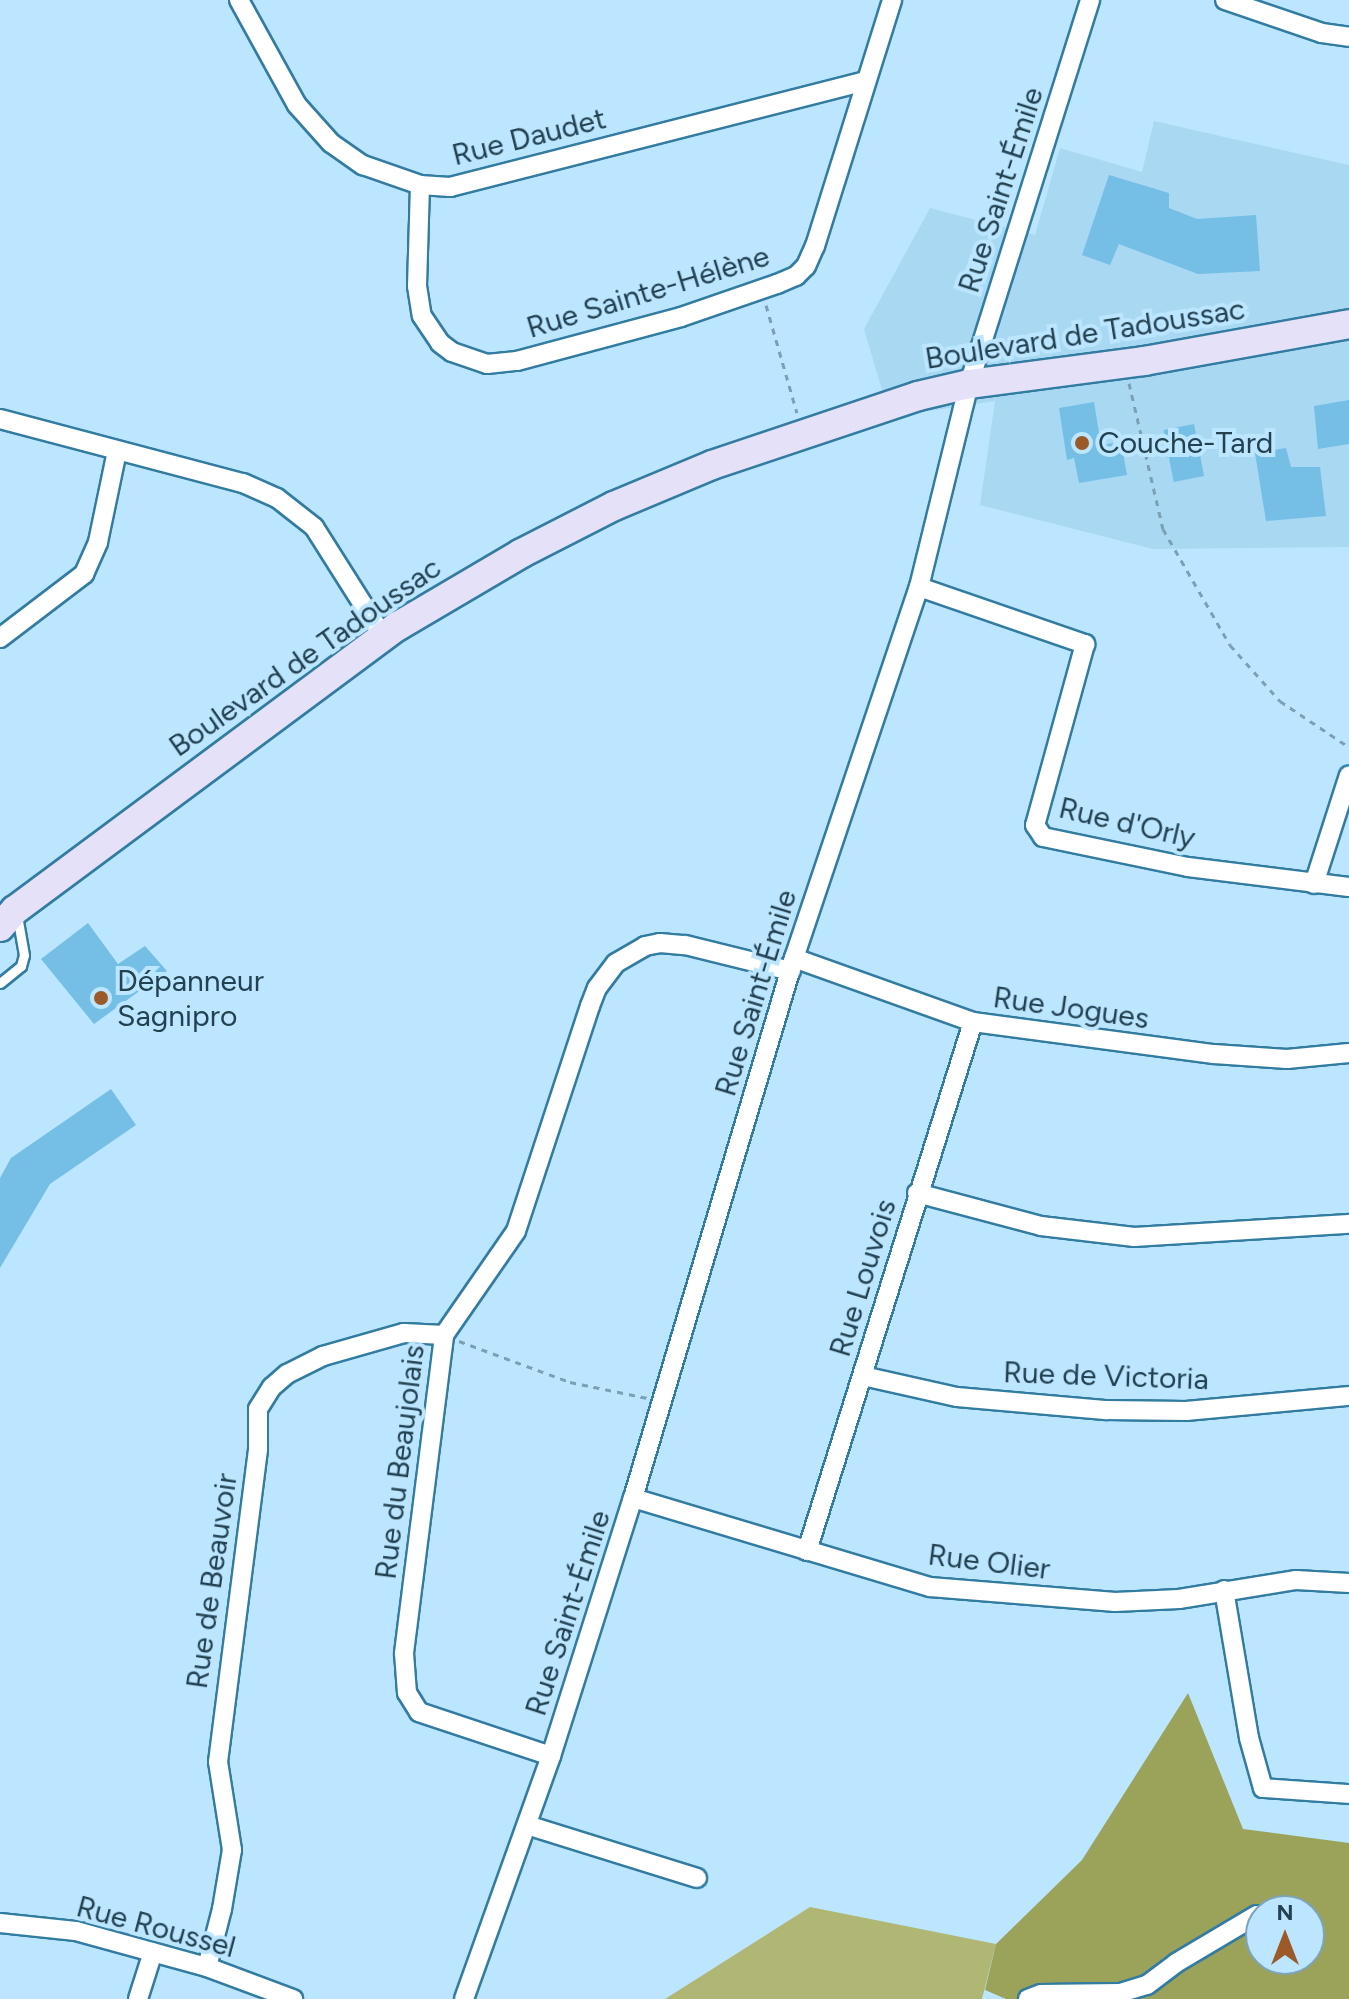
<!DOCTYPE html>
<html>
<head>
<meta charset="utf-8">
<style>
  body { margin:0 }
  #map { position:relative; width:1349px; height:1999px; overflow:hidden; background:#bce6ff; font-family:Figtree,sans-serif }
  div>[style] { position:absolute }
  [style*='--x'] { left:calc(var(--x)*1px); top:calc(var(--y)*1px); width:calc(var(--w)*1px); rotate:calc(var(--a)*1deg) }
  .built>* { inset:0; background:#a9d8f2 }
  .green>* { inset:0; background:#b0b775 }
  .forest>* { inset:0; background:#9ba25a }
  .building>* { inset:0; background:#75bee5; transform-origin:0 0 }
  .path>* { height:3px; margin-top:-1.5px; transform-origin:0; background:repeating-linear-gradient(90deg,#7ba0b5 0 6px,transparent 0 12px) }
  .roads { filter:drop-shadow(2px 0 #337ca1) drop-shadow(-2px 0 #337ca1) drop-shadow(0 2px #337ca1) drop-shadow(0 -2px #337ca1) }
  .lane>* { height:9px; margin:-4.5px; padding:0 4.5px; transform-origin:4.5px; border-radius:4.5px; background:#fff }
  .street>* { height:18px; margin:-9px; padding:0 9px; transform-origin:9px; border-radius:9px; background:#fff }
  .primary>* { height:28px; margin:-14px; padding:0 14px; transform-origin:14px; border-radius:14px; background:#e5e1f8 }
  .dots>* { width:22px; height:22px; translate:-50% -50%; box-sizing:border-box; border:4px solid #bce6ff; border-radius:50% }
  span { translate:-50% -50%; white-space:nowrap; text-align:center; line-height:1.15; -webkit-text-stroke:8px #bce6ff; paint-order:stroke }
  .street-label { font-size:30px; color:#224151 }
  .poi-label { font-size:30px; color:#224151 }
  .left { translate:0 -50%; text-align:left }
  .north { position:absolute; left:1245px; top:1895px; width:80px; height:80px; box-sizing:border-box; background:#bce6ff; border:2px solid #7ea4b9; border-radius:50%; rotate:0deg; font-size:22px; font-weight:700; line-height:32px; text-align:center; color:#224151 }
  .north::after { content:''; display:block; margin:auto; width:28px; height:36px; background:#9d5a29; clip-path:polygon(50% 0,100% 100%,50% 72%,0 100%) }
</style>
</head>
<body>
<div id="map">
  <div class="built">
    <i style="clip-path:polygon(1154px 121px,1349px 165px,1349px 547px,1153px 549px,980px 505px,995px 401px,890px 417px,864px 329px,930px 208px,1035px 235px,1060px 148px,1142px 172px)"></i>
  </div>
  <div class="green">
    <i style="clip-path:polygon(810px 1907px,996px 1944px,982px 1999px,665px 1999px)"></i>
  </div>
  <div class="forest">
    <i style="clip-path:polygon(evenodd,1188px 1693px,1243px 1829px,1349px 1843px,1349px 1999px,1006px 1999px,985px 1990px,996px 1944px,1082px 1860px,1188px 1693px,1261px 1911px,1309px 1911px,1309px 1959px,1261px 1959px,1261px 1911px)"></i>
  </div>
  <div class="building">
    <i style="clip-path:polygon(1109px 175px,1169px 193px,1169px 208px,1197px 219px,1256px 215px,1260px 271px,1198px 274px,1119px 244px,1110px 265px,1082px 255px)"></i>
    <i style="clip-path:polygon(1349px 400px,1349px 444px,1318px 449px,1314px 406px)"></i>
    <i style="clip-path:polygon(1094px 402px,1101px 445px,1121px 442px,1127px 475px,1079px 483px,1074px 458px,1067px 460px,1059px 408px)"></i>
    <i style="left:1194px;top:424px;width:53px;height:31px;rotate:79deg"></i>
    <i style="clip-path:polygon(1286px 448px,1291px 467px,1320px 467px,1326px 516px,1266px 521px,1255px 453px)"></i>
    <i style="clip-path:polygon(88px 923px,118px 964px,145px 946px,167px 971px,94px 1024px,41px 959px)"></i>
    <i style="clip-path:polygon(111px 1089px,136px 1125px,50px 1184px,0 1268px,0 1178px,11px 1158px)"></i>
  </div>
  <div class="path">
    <i style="--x:766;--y:305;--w:112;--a:74"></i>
    <i style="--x:1129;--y:383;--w:150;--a:76.9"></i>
    <i style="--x:1163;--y:529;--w:134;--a:60"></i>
    <i style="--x:1230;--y:645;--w:75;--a:48.2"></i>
    <i style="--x:1280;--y:701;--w:83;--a:33.7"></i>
    <i style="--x:459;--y:1341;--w:118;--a:20.3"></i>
    <i style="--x:570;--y:1382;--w:79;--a:11.7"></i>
  </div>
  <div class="roads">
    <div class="lane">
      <i style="--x:0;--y:983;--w:27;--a:-39"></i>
      <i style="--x:21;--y:966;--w:11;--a:-75"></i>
      <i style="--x:24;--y:955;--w:39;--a:-100"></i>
    </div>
    <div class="street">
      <i style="--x:239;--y:0;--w:120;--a:61.1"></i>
      <i style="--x:297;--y:105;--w:51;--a:48.2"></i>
      <i style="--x:331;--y:143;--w:39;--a:35"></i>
      <i style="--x:363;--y:165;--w:60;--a:19.3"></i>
      <i style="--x:420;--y:185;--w:30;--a:4"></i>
      <i style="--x:450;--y:187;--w:428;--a:-14.3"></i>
      <i style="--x:1225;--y:0;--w:102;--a:18.8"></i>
      <i style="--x:1322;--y:33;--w:27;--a:8"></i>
      <i style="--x:420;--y:185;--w:101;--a:91.7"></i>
      <i style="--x:417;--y:286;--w:30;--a:81"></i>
      <i style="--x:422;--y:316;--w:32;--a:56"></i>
      <i style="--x:440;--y:343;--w:15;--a:37"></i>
      <i style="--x:452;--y:352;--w:37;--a:19"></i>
      <i style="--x:487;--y:364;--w:30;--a:-6"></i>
      <i style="--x:517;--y:361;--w:170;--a:-15"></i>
      <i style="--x:681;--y:317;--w:102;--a:-19"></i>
      <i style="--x:777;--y:284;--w:21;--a:-23"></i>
      <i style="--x:796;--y:276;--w:14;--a:-45"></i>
      <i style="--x:806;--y:266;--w:22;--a:-66"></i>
      <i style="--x:815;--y:246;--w:258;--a:-72.6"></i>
      <i style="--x:0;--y:419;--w:251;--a:14.8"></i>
      <i style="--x:243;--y:483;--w:37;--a:24"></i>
      <i style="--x:277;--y:498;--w:47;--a:38.1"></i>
      <i style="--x:314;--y:527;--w:129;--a:57.7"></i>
      <i style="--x:919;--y:587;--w:176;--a:19"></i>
      <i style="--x:1085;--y:644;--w:188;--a:105.4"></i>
      <i style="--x:1035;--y:825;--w:14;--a:56"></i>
      <i style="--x:1043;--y:837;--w:148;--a:11.7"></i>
      <i style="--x:1188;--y:867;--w:162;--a:7.1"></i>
      <i style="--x:0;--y:638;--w:106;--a:-37.3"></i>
      <i style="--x:84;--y:574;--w:35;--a:-66"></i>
      <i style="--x:98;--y:542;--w:93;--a:-78.2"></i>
      <i style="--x:1314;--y:884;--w:114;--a:-72.2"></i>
      <i style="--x:794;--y:958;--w:190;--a:19.7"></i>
      <i style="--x:973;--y:1022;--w:243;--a:7.6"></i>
      <i style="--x:1214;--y:1054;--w:73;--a:3.9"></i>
      <i style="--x:1287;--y:1059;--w:62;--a:-5.5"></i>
      <i style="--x:917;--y:1193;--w:128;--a:14.9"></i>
      <i style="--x:1041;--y:1226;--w:94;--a:6.7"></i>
      <i style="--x:1134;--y:1237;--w:215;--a:-3.5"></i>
      <i style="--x:863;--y:1376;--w:96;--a:12.6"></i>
      <i style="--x:957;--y:1397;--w:151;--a:5"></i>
      <i style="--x:1107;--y:1410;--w:79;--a:0.7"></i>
      <i style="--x:1186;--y:1411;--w:164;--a:-5.3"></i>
      <i style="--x:633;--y:1498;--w:310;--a:16.7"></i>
      <i style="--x:930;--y:1587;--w:186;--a:4.6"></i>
      <i style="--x:1115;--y:1602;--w:64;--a:-2.7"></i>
      <i style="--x:1179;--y:1599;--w:119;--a:-9.2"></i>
      <i style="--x:1296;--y:1580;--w:53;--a:3.2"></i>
      <i style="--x:807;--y:1551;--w:554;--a:-72.58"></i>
      <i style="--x:1224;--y:1590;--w:150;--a:80.4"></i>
      <i style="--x:1249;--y:1738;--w:52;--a:74.4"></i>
      <i style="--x:1263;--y:1788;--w:86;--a:4"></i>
      <i style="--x:551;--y:1756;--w:139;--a:-161.6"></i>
      <i style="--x:419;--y:1712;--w:22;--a:-122"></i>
      <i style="--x:407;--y:1693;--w:40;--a:-94.3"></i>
      <i style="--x:404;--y:1653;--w:321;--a:-82.8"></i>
      <i style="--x:444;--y:1335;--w:126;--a:-55.3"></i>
      <i style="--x:516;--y:1231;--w:237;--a:-71.8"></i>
      <i style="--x:590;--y:1006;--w:19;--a:-69"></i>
      <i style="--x:597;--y:988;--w:31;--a:-53"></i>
      <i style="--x:616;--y:963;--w:34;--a:-30"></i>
      <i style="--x:645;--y:946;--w:15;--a:-11"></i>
      <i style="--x:660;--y:943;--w:25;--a:5"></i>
      <i style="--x:685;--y:945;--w:109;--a:13.8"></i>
      <i style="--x:527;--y:1825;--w:178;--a:17.3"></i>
      <i style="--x:0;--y:1923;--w:76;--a:6"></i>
      <i style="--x:76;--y:1931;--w:136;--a:15.4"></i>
      <i style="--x:207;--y:1967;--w:92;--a:20.4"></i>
      <i style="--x:207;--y:1967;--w:60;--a:-75.5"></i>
      <i style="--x:222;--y:1909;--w:60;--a:-80.4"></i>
      <i style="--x:232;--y:1850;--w:89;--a:-99"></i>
      <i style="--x:218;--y:1762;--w:316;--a:-82.7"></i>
      <i style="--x:258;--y:1449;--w:40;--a:-90"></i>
      <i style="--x:258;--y:1409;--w:26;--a:-58"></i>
      <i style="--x:272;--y:1387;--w:20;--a:-41"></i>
      <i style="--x:287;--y:1374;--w:40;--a:-26.6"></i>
      <i style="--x:323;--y:1356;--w:84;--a:-15.9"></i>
      <i style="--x:404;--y:1333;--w:40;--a:2.9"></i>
      <i style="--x:138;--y:1999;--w:49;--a:-72.3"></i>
      <i style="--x:464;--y:1999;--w:258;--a:-70.3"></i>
      <i style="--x:551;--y:1756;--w:271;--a:-72.4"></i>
      <i style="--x:633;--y:1498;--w:563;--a:-73.4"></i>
      <i style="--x:794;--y:958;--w:391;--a:-71.4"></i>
      <i style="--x:919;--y:587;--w:209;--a:-76.2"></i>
      <i style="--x:969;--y:384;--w:403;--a:-72.5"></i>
      <i style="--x:1028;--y:1999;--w:14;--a:-21"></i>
      <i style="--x:1041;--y:1994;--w:79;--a:-0.7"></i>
      <i style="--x:1120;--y:1993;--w:28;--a:-17"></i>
      <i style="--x:1147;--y:1985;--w:36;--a:-37"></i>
      <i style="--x:1176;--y:1963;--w:94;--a:-30.7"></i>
    </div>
    <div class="primary">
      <i style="--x:0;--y:927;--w:23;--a:-49"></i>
      <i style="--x:15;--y:910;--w:477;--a:-36.6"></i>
      <i style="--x:398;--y:626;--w:142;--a:-30.5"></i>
      <i style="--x:520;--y:554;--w:106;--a:-27.1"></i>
      <i style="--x:614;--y:506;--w:106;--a:-22.7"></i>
      <i style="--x:712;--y:465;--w:217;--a:-18.5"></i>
      <i style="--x:918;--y:396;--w:52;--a:-13.2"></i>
      <i style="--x:969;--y:384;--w:177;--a:-7.5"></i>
      <i style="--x:1144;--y:361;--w:208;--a:-10.2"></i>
    </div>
  </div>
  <div class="dots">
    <i style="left:1082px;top:443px;background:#9d5a29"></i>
    <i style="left:101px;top:998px;background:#9d5a29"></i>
  </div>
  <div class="street-label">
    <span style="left:529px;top:137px;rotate:-14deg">Rue Daudet</span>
    <span style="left:1001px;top:190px;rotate:-72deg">Rue Saint-Émile</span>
    <span style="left:648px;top:292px;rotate:-17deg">Rue Sainte-Hélène</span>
    <span style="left:1085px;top:334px;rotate:-9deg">Boulevard de Tadoussac</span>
    <span style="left:305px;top:657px;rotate:-35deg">Boulevard de Tadoussac</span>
    <span style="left:1127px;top:823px;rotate:13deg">Rue d'Orly</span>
    <span style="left:756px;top:993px;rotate:-73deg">Rue Saint-Émile</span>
    <span style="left:1071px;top:1008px;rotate:8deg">Rue Jogues</span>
    <span style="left:863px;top:1278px;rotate:-73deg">Rue Louvois</span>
    <span style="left:1106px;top:1376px;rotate:2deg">Rue de Victoria</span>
    <span style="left:400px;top:1462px;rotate:-83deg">Rue du Beaujolais</span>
    <span style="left:989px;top:1562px;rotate:7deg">Rue Olier</span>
    <span style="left:212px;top:1581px;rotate:-82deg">Rue de Beauvoir</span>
    <span style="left:568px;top:1613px;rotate:-72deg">Rue Saint-Émile</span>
    <span style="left:156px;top:1927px;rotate:15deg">Rue Roussel</span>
  </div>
  <div class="poi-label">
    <span class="left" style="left:1098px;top:443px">Couche-Tard</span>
    <span class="left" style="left:117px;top:998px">Dépanneur<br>Sagnipro</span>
  </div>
  <div class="north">N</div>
</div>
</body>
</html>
